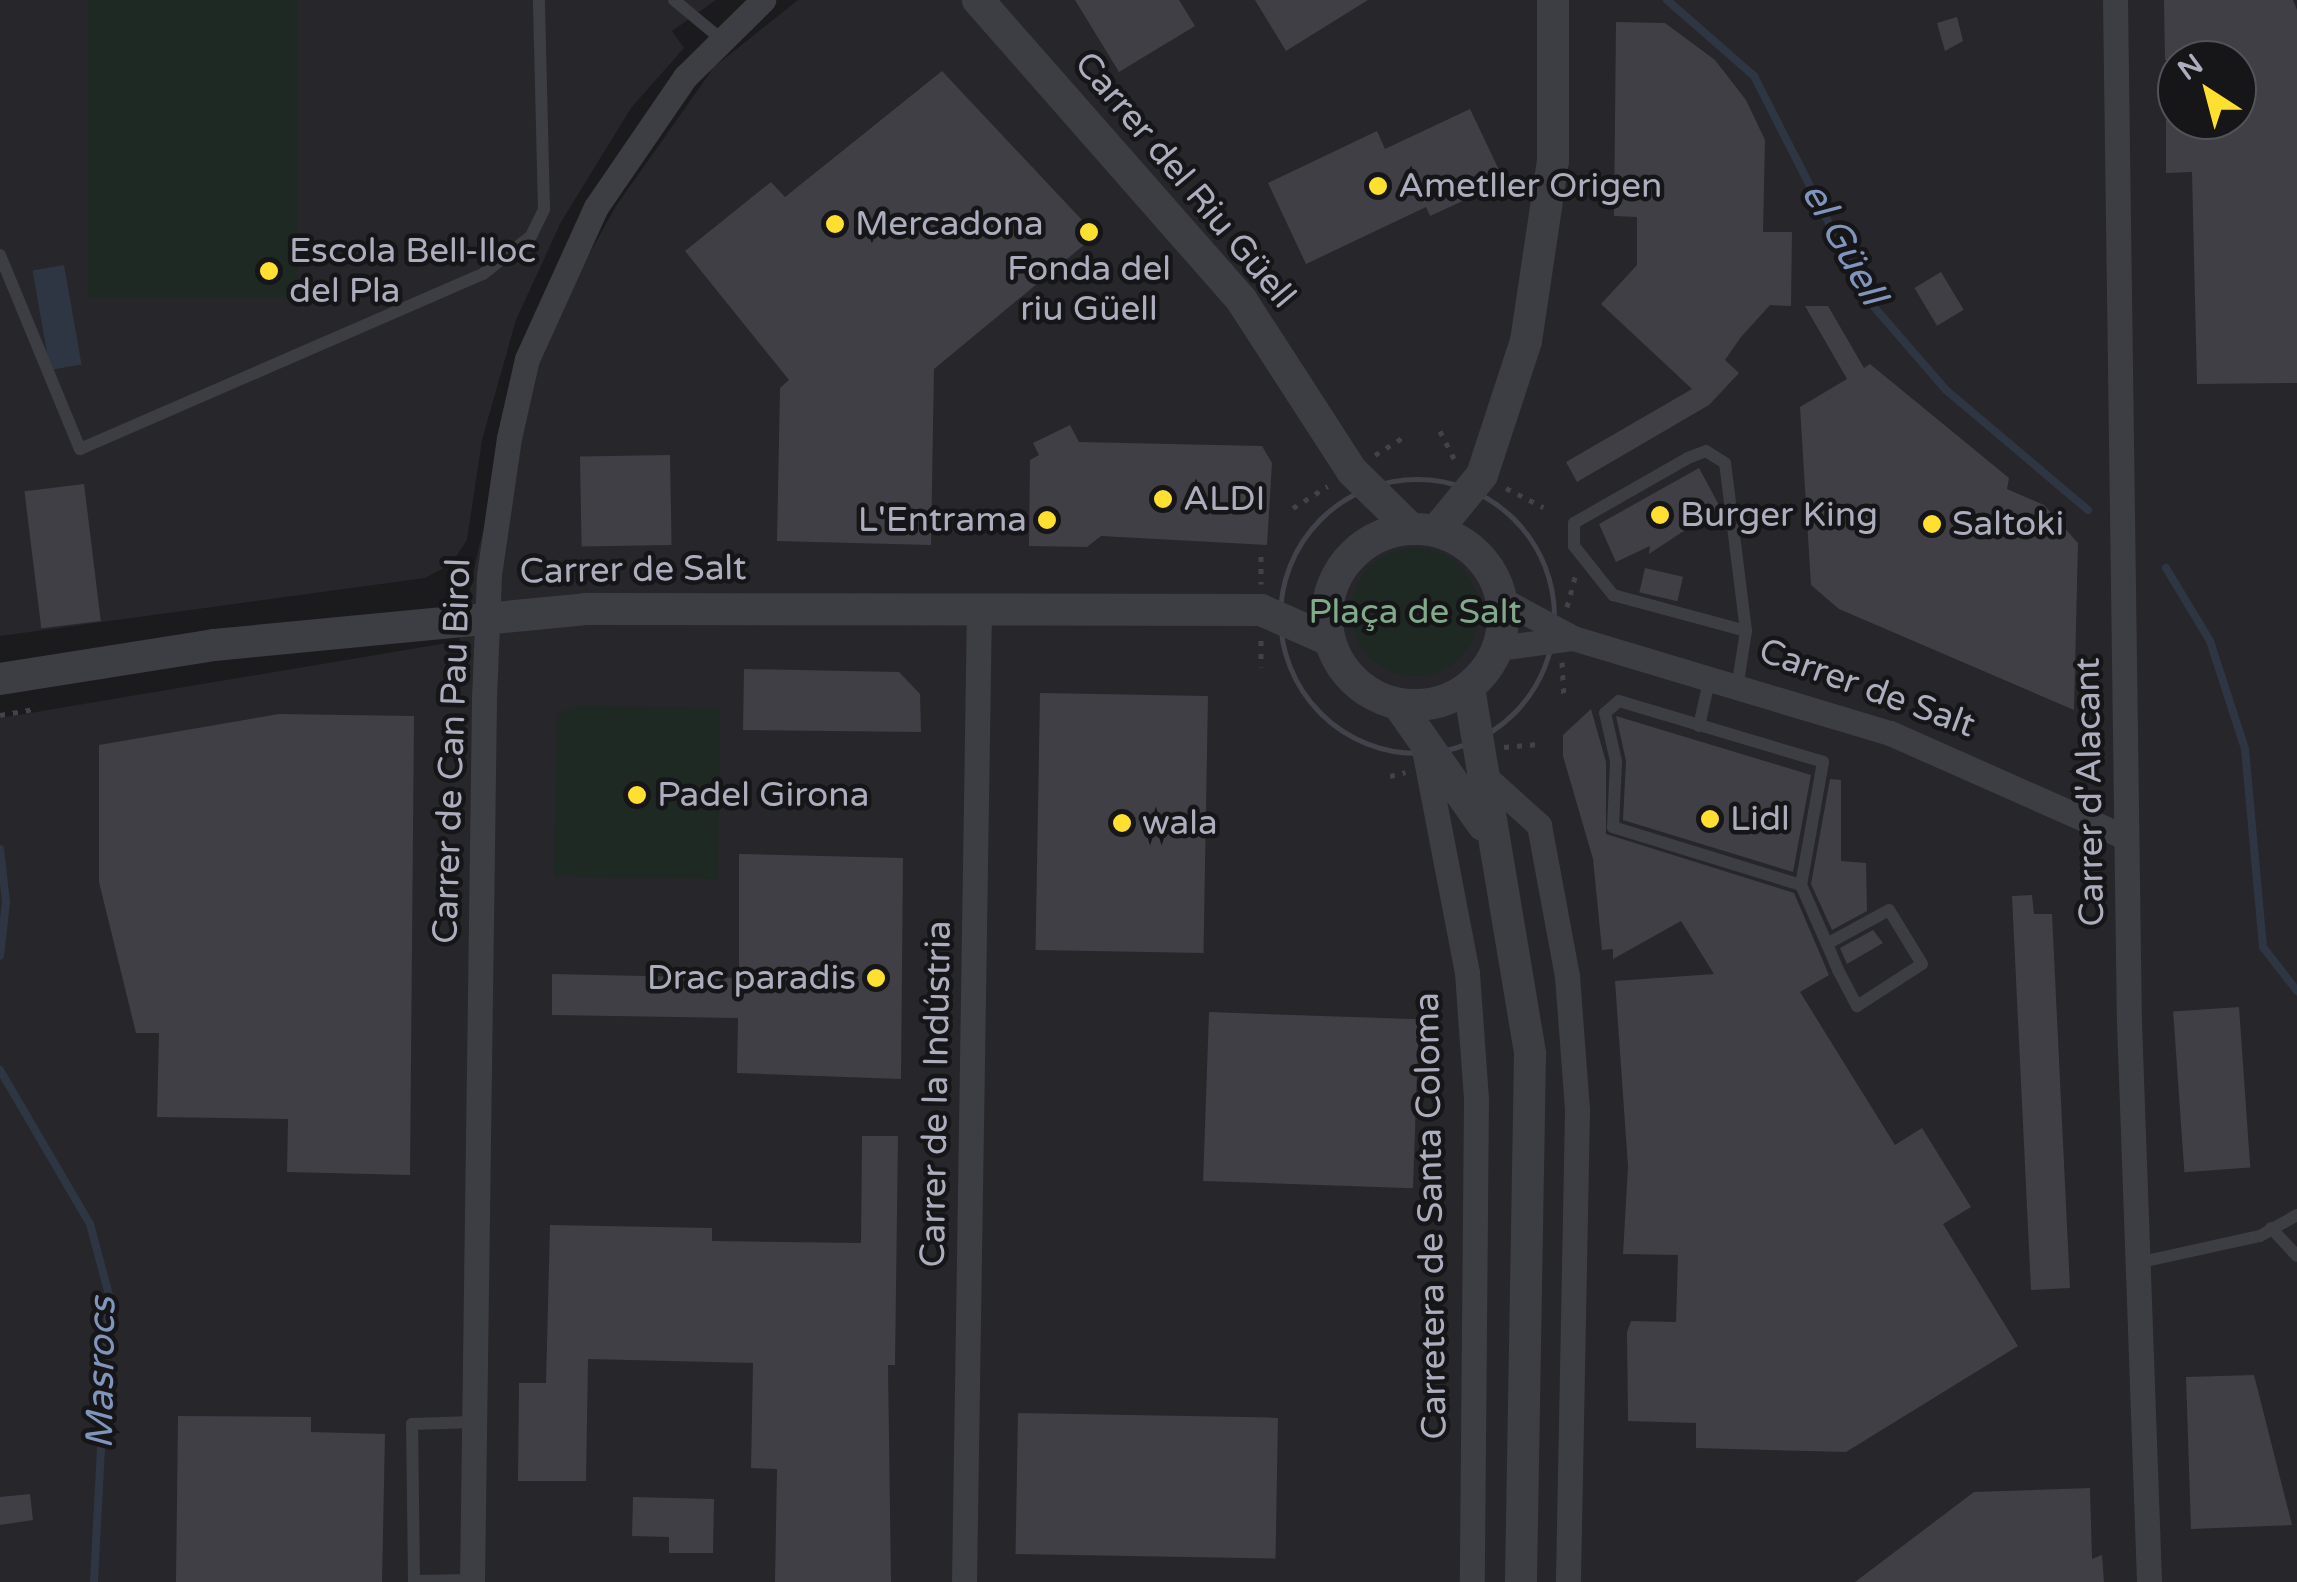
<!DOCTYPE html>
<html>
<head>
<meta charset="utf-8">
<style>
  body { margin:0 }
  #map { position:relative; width:2297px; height:1582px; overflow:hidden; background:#1b1a1d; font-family:"Varela Round",sans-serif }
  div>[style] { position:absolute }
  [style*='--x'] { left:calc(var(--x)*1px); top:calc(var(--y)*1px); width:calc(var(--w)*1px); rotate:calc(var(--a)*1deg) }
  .built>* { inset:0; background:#27262a }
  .green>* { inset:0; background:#1f2923; transform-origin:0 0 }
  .round { border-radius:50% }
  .water>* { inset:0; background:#2e3643; transform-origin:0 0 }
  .stream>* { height:8px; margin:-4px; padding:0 4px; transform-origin:4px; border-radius:4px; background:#2e3643 }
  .building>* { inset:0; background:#403f45; transform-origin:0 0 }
  .path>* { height:5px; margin-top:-2.5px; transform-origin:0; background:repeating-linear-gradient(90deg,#41424a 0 5px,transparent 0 13px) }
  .path>.ring { margin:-2.5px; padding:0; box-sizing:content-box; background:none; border:5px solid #41424a; border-radius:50% }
  .service>* { height:12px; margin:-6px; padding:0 6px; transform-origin:6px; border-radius:6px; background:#3d3d44 }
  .minor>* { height:25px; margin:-12.5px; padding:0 12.5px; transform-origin:12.5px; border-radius:12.5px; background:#3d3d44 }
  .tertiary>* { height:32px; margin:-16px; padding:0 16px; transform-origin:16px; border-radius:16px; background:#3d3d44 }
  .tertiary>.ring { margin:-16px; padding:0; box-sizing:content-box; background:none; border:32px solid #3d3d44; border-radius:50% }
  .dots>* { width:28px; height:28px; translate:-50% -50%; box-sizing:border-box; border:5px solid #161518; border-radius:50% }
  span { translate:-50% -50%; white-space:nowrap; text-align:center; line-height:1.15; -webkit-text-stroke:9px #161518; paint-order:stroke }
  .street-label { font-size:35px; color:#acaebe }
  .poi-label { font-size:35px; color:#acaebe }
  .left { translate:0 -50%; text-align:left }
  .right { translate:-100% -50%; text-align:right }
  .park-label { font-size:35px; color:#81aa8b }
  .water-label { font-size:38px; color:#8095bb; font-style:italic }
  .north { position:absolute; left:2157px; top:40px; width:100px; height:100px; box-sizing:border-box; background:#161518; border:2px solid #52525a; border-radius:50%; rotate:324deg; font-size:28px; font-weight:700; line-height:40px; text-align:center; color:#acaebe }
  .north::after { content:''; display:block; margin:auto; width:35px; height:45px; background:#ffdf30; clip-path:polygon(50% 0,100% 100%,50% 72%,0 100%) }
</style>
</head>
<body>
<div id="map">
  <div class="built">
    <i style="clip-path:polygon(0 0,716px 0,672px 31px,684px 48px,631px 108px,561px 222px,516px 320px,482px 440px,467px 540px,451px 564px,425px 578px,0 636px)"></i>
    <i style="clip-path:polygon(evenodd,798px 0,2297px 0,2297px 1582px,0 1582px,0 718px,459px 641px,479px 546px,543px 337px,616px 206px,714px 67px,798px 0,2177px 60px,2237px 60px,2237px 120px,2177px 120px,2177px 60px)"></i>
  </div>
  <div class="green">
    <i style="left:88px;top:0;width:210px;height:297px"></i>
    <i class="round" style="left:1351px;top:548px;width:128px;height:128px"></i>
    <i style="clip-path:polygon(580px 706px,720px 708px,718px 879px,554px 876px,557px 714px)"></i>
  </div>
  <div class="water">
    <i style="left:64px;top:265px;width:101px;height:32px;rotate:80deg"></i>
  </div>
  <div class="stream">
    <i style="--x:1667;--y:0;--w:116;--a:41.1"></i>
    <i style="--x:1754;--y:76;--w:251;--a:63"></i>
    <i style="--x:1868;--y:300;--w:119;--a:49.1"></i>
    <i style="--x:1946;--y:390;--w:186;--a:40.2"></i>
    <i style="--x:2166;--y:568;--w:85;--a:58.9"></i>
    <i style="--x:2210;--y:641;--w:114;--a:72"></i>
    <i style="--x:2245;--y:749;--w:199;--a:84.8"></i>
    <i style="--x:2263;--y:947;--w:56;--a:52.3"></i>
    <i style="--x:0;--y:849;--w:53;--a:83.5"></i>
    <i style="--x:6;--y:902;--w:54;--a:96.3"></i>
    <i style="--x:0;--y:1070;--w:178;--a:59.7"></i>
    <i style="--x:90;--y:1224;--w:73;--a:75"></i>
    <i style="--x:109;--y:1295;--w:287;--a:93"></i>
  </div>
  <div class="building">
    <i style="clip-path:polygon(1075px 0,1179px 0,1195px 26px,1119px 72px)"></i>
    <i style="clip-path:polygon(1255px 0,1368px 0,1286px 51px)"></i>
    <i style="clip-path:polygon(2164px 0,2293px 0,2297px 10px,2297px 383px,2197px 384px,2192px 172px,2166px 173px,2166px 120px,2237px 120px,2237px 60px,2165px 60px)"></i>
    <i style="clip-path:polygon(1957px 17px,1963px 41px,1945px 51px,1937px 23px)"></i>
    <i style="clip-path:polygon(1616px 22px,1665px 23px,1715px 60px,1746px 100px,1765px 140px,1763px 232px,1792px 232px,1791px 306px,1770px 305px,1741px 337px,1725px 360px,1739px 373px,1709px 405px,1577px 482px,1566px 462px,1692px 389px,1601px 304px,1637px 265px,1637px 217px,1614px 216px)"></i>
    <i style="clip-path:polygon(942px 71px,1096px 235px,934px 369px,931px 545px,777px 541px,780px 388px,789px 380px,685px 251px,771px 182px,785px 197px)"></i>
    <i style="clip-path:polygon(1470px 109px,1500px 172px,1484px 180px,1489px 189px,1430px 216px,1426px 207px,1306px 264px,1268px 183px,1377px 131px,1385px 149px)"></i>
    <i style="left:1941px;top:272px;width:44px;height:31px;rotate:59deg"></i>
    <i style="clip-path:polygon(1805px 306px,1828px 306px,1864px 368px,1870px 364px,2009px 478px,2007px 489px,2044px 505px,2078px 543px,2074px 710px,1839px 609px,1811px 585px,1800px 407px,1847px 379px)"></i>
    <i style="clip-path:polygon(1070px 425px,1079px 442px,1262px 446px,1272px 463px,1267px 545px,1101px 536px,1087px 547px,1029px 546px,1030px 460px,1039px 455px,1033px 443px)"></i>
    <i style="left:670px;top:455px;width:90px;height:90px;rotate:89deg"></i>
    <i style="clip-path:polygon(1699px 468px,1720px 507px,1649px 554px,1650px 546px,1616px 562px,1599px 524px)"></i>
    <i style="left:84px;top:484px;width:138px;height:60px;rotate:83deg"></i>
    <i style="left:1645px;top:568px;width:39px;height:25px;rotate:13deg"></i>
    <i style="clip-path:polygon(744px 669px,899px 672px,920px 694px,921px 732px,743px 730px)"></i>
    <i style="left:1040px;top:693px;width:168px;height:257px;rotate:1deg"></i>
    <i style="clip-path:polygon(1591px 709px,1606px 762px,1606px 834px,1794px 893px,1829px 975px,1800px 992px,1895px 1145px,1922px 1128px,1971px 1207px,1943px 1224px,2018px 1346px,1846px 1452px,1696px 1448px,1696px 1423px,1628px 1421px,1627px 1332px,1631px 1321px,1676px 1322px,1678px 1255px,1623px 1254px,1628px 1166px,1615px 981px,1714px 974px,1681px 921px,1613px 959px,1613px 949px,1602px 950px,1593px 859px,1563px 756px,1563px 735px)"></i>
    <i style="clip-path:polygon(279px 714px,414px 716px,410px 1175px,287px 1172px,288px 1119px,157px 1117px,159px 1033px,136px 1033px,99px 882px,99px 745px)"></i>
    <i style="clip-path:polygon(1616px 716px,1811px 775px,1793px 872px,1623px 820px,1626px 761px)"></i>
    <i style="clip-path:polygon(1830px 779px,1841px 780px,1841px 861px,1866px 863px,1867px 911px,1832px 930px,1811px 884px)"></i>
    <i style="clip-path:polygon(739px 854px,903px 858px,901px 1079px,737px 1073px,738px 1018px,552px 1015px,552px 974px,739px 978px)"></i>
    <i style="clip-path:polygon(2032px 895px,2034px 914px,2052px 914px,2070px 1288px,2031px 1290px,2012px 896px)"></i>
    <i style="clip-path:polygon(1873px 930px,1883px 943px,1847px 964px,1840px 948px)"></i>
    <i style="left:2239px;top:1007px;width:161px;height:66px;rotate:86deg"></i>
    <i style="left:1209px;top:1012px;width:210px;height:169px;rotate:2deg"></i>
    <i style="clip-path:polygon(862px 1136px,898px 1136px,895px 1365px,888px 1365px,891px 1582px,775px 1582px,777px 1469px,751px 1468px,753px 1363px,588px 1359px,586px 1481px,518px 1481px,519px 1383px,546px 1383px,550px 1225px,712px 1228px,712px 1241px,861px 1243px)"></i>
    <i style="clip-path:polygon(2254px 1375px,2292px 1525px,2191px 1529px,2186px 1377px)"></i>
    <i style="left:1018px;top:1413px;width:260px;height:141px;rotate:1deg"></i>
    <i style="clip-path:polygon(178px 1416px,311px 1417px,311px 1432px,385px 1434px,382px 1582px,176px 1582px)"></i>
    <i style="clip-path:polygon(2090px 1488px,2092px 1559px,2102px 1555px,2104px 1582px,1855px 1582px,1974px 1492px)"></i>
    <i style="clip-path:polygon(30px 1494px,33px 1520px,0 1525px,0 1497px)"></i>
    <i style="clip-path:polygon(633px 1497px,714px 1499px,713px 1553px,669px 1553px,669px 1537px,632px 1536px)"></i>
  </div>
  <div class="path">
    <i style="--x:1440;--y:431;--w:36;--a:63"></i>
    <i style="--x:1375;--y:455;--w:36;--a:-32"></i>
    <i class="ring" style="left:1280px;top:479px;width:269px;height:269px"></i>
    <i style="--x:1506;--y:488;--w:42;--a:27.2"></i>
    <i style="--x:1293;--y:508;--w:41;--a:-32.2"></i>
    <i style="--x:1261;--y:556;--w:28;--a:90"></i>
    <i style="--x:1567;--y:607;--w:34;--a:-75"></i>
    <i style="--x:1261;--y:640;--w:27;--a:90"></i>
    <i style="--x:1562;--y:662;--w:37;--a:87"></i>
    <i style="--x:0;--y:715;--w:34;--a:-10"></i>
    <i style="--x:1504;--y:747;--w:38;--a:-5"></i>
    <i style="--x:1390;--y:776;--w:16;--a:-14"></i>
  </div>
  <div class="service">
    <i style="--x:674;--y:0;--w:61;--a:39.7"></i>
    <i style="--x:0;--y:255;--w:210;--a:67.6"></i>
    <i style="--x:80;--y:449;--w:439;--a:-23.5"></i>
    <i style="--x:483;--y:274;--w:61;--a:-38.4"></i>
    <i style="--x:531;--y:236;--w:30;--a:-64"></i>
    <i style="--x:544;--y:209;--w:209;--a:-91.4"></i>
    <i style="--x:1738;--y:682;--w:52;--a:-81.1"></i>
    <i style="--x:1746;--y:631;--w:169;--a:-97.1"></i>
    <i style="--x:1725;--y:463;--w:22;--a:-148"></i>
    <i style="--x:1706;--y:451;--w:19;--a:159"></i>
    <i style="--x:1688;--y:458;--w:131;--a:150.3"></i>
    <i style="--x:1574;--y:523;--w:23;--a:90"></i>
    <i style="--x:1574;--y:546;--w:63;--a:51.5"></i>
    <i style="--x:1613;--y:595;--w:138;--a:15.1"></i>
    <i style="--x:1619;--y:701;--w:213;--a:16.6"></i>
    <i style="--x:1823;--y:762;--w:125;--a:100.1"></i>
    <i style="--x:1801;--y:885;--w:197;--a:-162.9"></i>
    <i style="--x:1613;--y:827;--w:66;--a:-87.4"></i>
    <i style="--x:1616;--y:761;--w:49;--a:-102.9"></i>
    <i style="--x:1605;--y:713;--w:18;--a:-41"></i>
    <i style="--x:1699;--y:726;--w:50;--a:-77.3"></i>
    <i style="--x:1801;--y:885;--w:64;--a:66.2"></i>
    <i style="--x:1827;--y:944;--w:28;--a:67"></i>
    <i style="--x:1838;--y:970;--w:41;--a:62.2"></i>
    <i style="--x:1857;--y:1006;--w:77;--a:-32.9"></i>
    <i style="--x:1922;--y:964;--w:63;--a:-121.4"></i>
    <i style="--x:1889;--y:910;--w:71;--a:151.3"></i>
    <i style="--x:2271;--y:1228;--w:38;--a:47"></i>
    <i style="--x:2137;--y:1263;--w:126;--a:-12.4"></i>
    <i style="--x:2260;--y:1236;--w:43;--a:-29.6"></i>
    <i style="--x:472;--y:1580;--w:58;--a:179"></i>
    <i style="--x:414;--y:1581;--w:157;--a:-90.7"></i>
    <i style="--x:412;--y:1424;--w:62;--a:-1.8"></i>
  </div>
  <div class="minor">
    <i style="--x:2115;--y:0;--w:1022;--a:89.22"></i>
    <i style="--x:2129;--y:1022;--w:560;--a:87.95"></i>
    <i style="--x:1501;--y:599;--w:82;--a:28.4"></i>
    <i style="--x:1573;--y:638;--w:331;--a:16.7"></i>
    <i style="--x:1890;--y:733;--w:257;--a:23.9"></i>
    <i style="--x:1498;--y:648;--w:76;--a:-7.6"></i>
    <i style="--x:1422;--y:739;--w:238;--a:79.1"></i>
    <i style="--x:1467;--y:973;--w:125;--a:85.9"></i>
    <i style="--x:1476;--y:1098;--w:484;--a:90.5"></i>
    <i style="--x:1479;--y:771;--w:81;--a:42"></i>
    <i style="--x:1539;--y:825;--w:154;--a:79.5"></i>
    <i style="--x:1567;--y:976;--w:134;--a:85.7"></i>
    <i style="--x:1577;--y:1110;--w:472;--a:91.1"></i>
    <i style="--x:472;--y:1582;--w:883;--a:-89.22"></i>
    <i style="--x:484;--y:699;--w:124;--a:-87.7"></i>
    <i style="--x:489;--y:575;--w:138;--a:-81.7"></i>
    <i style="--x:509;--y:438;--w:81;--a:-77.2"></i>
    <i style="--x:527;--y:359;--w:167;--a:-65.6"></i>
    <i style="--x:596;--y:207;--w:158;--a:-55.6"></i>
    <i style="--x:685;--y:77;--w:110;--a:-44.6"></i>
    <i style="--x:964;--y:1582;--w:974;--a:-89.12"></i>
  </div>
  <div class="tertiary">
    <i style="--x:978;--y:0;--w:400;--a:48.7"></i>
    <i style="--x:1242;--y:301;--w:202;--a:57.1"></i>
    <i style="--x:1352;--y:471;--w:83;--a:44.5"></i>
    <i class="ring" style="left:1327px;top:529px;width:144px;height:144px"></i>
    <i style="--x:1436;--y:531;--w:72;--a:-50.6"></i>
    <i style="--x:1482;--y:475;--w:141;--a:-71.8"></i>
    <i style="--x:1526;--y:341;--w:182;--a:-81.5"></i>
    <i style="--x:1553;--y:161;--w:161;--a:-90"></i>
    <i style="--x:0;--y:679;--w:217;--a:-9"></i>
    <i style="--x:214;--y:645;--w:374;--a:-5.5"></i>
    <i style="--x:586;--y:609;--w:675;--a:0.08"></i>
    <i style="--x:1261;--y:610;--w:74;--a:23.8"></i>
    <i style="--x:1469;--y:688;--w:371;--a:80.5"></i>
    <i style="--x:1530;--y:1054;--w:528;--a:90.98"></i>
    <i style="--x:1398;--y:704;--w:148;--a:54.9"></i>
  </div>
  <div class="dots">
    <i style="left:1378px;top:186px;background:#ffdf30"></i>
    <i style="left:835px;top:224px;background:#ffdf30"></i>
    <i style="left:1089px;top:232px;background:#ffdf30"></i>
    <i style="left:269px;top:271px;background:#ffdf30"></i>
    <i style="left:1163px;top:499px;background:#ffdf30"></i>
    <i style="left:1660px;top:515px;background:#ffdf30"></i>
    <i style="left:1047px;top:520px;background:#ffdf30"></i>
    <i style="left:1932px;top:524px;background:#ffdf30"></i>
    <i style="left:637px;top:795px;background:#ffdf30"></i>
    <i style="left:1710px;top:819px;background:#ffdf30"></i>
    <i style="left:1122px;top:823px;background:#ffdf30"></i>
    <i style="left:876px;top:978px;background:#ffdf30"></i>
  </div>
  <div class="street-label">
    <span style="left:1185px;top:180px;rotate:50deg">Carrer del Riu Güell</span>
    <span style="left:633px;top:570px;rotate:-1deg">Carrer de Salt</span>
    <span style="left:1867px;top:688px;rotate:20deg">Carrer de Salt</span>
    <span style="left:452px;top:751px;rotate:-88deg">Carrer de Can Pau Birol</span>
    <span style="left:2090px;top:792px;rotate:-91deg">Carrer d'Alacant</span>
    <span style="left:936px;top:1094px;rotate:-89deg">Carrer de la Indústria</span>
    <span style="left:1431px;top:1216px;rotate:-91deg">Carretera de Santa Coloma</span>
  </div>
  <div class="poi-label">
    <span class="left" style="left:1398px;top:186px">Ametller Origen</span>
    <span class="left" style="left:855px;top:224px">Mercadona</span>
    <span class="left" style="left:289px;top:271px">Escola Bell-lloc<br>del Pla</span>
    <span style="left:1089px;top:289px">Fonda del<br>riu Güell</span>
    <span class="left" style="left:1183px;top:499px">ALDI</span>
    <span class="left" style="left:1680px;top:515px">Burger King</span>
    <span class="right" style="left:1027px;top:520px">L'Entrama</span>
    <span class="left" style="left:1952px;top:524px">Saltoki</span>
    <span class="left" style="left:657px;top:795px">Padel Girona</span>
    <span class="left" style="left:1730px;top:819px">Lidl</span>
    <span class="left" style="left:1142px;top:823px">wala</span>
    <span class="right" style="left:856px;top:978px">Drac paradis</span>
  </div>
  <div class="park-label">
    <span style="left:1415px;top:612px">Plaça de Salt</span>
  </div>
  <div class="water-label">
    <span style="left:1843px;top:244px;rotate:61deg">el Güell</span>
    <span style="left:102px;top:1373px;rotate:-89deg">Masrocs</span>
  </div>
  <div class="north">N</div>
</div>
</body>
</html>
